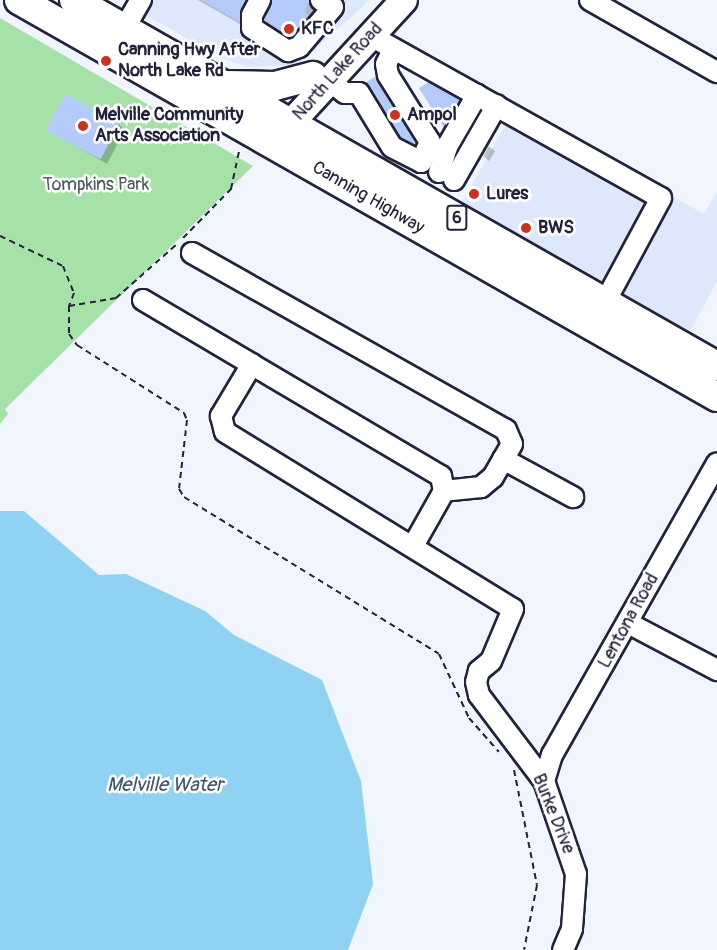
<!DOCTYPE html>
<html>
<head>
<meta charset="utf-8">
<style>
  body { margin:0 }
  #map { position:relative; width:717px; height:950px; overflow:hidden; background:#f0f5fe; font-family:Pangolin,sans-serif }
  div>[style] { position:absolute }
  [style*='--x'] { left:calc(var(--x)*1px); top:calc(var(--y)*1px); width:calc(var(--w)*1px); rotate:calc(var(--a)*1deg) }
  .built>* { inset:0; background:#dee8fd }
  .green>* { inset:0; background:#a6e2a8 }
  .water>* { inset:0; background:#8fd2f1 }
  .shadow>* { inset:0; background:#0003 }
  .building>* { inset:0; background:#b4cbfa; transform-origin:0 0 }
  .path>* { height:2px; margin-top:-1px; transform-origin:0; background:repeating-linear-gradient(90deg,#22223b 0 6px,transparent 0 10.5px) }
  .roads { filter:drop-shadow(2px 0 #22223b) drop-shadow(-2px 0 #22223b) drop-shadow(0 2px #22223b) drop-shadow(0 -2px #22223b) }
  .minor>* { height:20px; margin:-10px; padding:0 10px; transform-origin:10px; border-radius:10px; background:#fff }
  .major>* { height:26px; margin:-13px; padding:0 13px; transform-origin:13px; border-radius:13px; background:#fff }
  .highway>* { height:28px; margin:-14px; padding:0 14px; transform-origin:14px; border-radius:14px; background:#fff }
  .dots>* { width:16px; height:16px; translate:-50% -50%; box-sizing:border-box; border:3px solid #fff; border-radius:50% }
  span { translate:-50% -50%; white-space:nowrap; text-align:center; line-height:1.15; -webkit-text-stroke:5px #fff; paint-order:stroke }
  .shield-label span { padding:2px 4px; background:#fff; border:2px solid; border-radius:4px; -webkit-text-stroke-width:0 }
  .shield-label { font-size:16px; color:#22223b; font-weight:700 }
  .poi-label { font-size:18px; color:#22223b; font-weight:700 }
  .left { translate:0 -50%; text-align:left }
  .street-label { font-size:18px; color:#22223b }
  .park-label { font-size:18px; color:#4a5c5c }
  .water-label { font-size:20px; color:#435772; font-style:italic }
</style>
</head>
<body>
<div id="map">
  <div class="built">
    <i style="clip-path:polygon(152px 0,370px 0,298px 65px,248px 67px,221px 58px,144px 14px)"></i>
    <i style="clip-path:polygon(515px 108px,704px 214px,717px 192px,717px 281px,689px 333px,462px 202px)"></i>
  </div>
  <div class="green">
    <i style="clip-path:polygon(0 18px,253px 166px,5px 409px,8px 414px,0 424px)"></i>
  </div>
  <div class="water">
    <i style="clip-path:polygon(0 511px,24px 511px,99px 575px,126px 574px,205px 611px,234px 635px,322px 680px,361px 781px,373px 884px,348px 950px,0 950px)"></i>
  </div>
  <div class="shadow">
    <i style="clip-path:polygon(198px 0,260px 0,247px 28px)"></i>
    <i style="clip-path:polygon(305px 0,316px 9px,299px 43px,266px 21px)"></i>
    <i style="clip-path:polygon(429px 84px,465px 107px,450px 132px,421px 88px)"></i>
    <i style="clip-path:polygon(119px 124px,125px 130px,107px 164px,48px 130px)"></i>
    <i style="clip-path:polygon(489px 146px,495px 151px,489px 161px,483px 156px)"></i>
  </div>
  <div class="building">
    <i style="clip-path:polygon(201px 0,246px 0,240px 22px)"></i>
    <i style="clip-path:polygon(272px 0,309px 0,305px 13px,309px 15px,292px 37px,264px 21px)"></i>
    <i style="clip-path:polygon(376px 76px,416px 143px,415px 146px,400px 138px,365px 83px)"></i>
    <i style="clip-path:polygon(429px 82px,460px 100px,444px 128px,419px 88px)"></i>
    <i style="left:65px;top:94px;width:62px;height:41px;rotate:28deg"></i>
  </div>
  <div class="path">
    <i style="--x:0;--y:236;--w:70;--a:25.5"></i>
    <i style="--x:63;--y:266;--w:29;--a:68"></i>
    <i style="--x:74;--y:293;--w:14;--a:111"></i>
    <i style="--x:69;--y:306;--w:28;--a:90"></i>
    <i style="--x:69;--y:334;--w:14;--a:54"></i>
    <i style="--x:77;--y:345;--w:127;--a:32.4"></i>
    <i style="--x:184;--y:413;--w:8;--a:67"></i>
    <i style="--x:187;--y:420;--w:69;--a:96.6"></i>
    <i style="--x:179;--y:489;--w:9;--a:58"></i>
    <i style="--x:184;--y:497;--w:299;--a:31.6"></i>
    <i style="--x:439;--y:654;--w:71;--a:64.9"></i>
    <i style="--x:469;--y:718;--w:45;--a:48.6"></i>
    <i style="--x:183;--y:238;--w:69;--a:-45.6"></i>
    <i style="--x:231;--y:189;--w:40;--a:-78"></i>
    <i style="--x:69;--y:306;--w:48;--a:-9.7"></i>
    <i style="--x:116;--y:298;--w:81;--a:-41.5"></i>
    <i style="--x:514;--y:770;--w:117;--a:78.7"></i>
    <i style="--x:537;--y:885;--w:66;--a:101.3"></i>
  </div>
  <div class="roads">
    <div class="minor">
      <i style="--x:260;--y:0;--w:17;--a:118"></i>
      <i style="--x:252;--y:15;--w:13;--a:90"></i>
      <i style="--x:252;--y:28;--w:43;--a:32.6"></i>
      <i style="--x:288;--y:51;--w:12;--a:-20"></i>
      <i style="--x:299;--y:47;--w:52;--a:-49.6"></i>
      <i style="--x:333;--y:7;--w:14;--a:-150"></i>
      <i style="--x:590;--y:0;--w:146;--a:29.6"></i>
      <i style="--x:124;--y:29;--w:34;--a:-60"></i>
      <i style="--x:371;--y:36;--w:332;--a:29.2"></i>
      <i style="--x:661;--y:198;--w:118;--a:118.3"></i>
      <i style="--x:330;--y:81;--w:19;--a:39"></i>
      <i style="--x:345;--y:93;--w:14;--a:0"></i>
      <i style="--x:359;--y:93;--w:63;--a:58.6"></i>
      <i style="--x:392;--y:147;--w:33;--a:27"></i>
      <i style="--x:421;--y:162;--w:22;--a:-66"></i>
      <i style="--x:430;--y:142;--w:79;--a:-122.1"></i>
      <i style="--x:388;--y:75;--w:11;--a:-100"></i>
      <i style="--x:386;--y:64;--w:16;--a:-63"></i>
      <i style="--x:439;--y:172;--w:28;--a:-72"></i>
      <i style="--x:448;--y:145;--w:58;--a:-59.9"></i>
      <i style="--x:454;--y:180;--w:86;--a:-60.2"></i>
      <i style="--x:192;--y:253;--w:360;--a:29.4"></i>
      <i style="--x:506;--y:430;--w:15;--a:67"></i>
      <i style="--x:512;--y:444;--w:38;--a:120"></i>
      <i style="--x:493;--y:477;--w:16;--a:140"></i>
      <i style="--x:481;--y:487;--w:37;--a:174"></i>
      <i style="--x:143;--y:300;--w:346;--a:30.6"></i>
      <i style="--x:441;--y:476;--w:15;--a:79"></i>
      <i style="--x:444;--y:491;--w:63;--a:119.4"></i>
      <i style="--x:252;--y:364;--w:61;--a:120.8"></i>
      <i style="--x:221;--y:416;--w:16;--a:76"></i>
      <i style="--x:225;--y:432;--w:338;--a:31.6"></i>
      <i style="--x:513;--y:609;--w:56;--a:112.9"></i>
      <i style="--x:491;--y:661;--w:16;--a:140"></i>
      <i style="--x:479;--y:671;--w:11;--a:105"></i>
      <i style="--x:476;--y:682;--w:13;--a:77"></i>
      <i style="--x:479;--y:695;--w:108;--a:52.9"></i>
      <i style="--x:544;--y:781;--w:98;--a:71"></i>
      <i style="--x:576;--y:874;--w:55;--a:94.2"></i>
      <i style="--x:572;--y:929;--w:23;--a:113"></i>
      <i style="--x:503;--y:459;--w:80;--a:28.5"></i>
      <i style="--x:628;--y:623;--w:101;--a:27.8"></i>
      <i style="--x:544;--y:781;--w:27;--a:-73"></i>
      <i style="--x:552;--y:755;--w:335;--a:-60.5"></i>
    </div>
    <div class="major">
      <i style="--x:278;--y:137;--w:186;--a:-47.4"></i>
    </div>
    <div class="highway">
      <i style="--x:19;--y:0;--w:803;--a:29.63"></i>
      <i style="--x:74;--y:0;--w:740;--a:29.65"></i>
      <i style="--x:225;--y:85;--w:50;--a:1.1"></i>
      <i style="--x:275;--y:86;--w:39;--a:-15"></i>
    </div>
  </div>
  <div class="dots">
    <i style="left:289px;top:29px;background:#c8321e"></i>
    <i style="left:106px;top:61px;background:#c8321e"></i>
    <i style="left:395px;top:115px;background:#c8321e"></i>
    <i style="left:83px;top:126px;background:#c8321e"></i>
    <i style="left:474px;top:194px;background:#c8321e"></i>
    <i style="left:526px;top:228px;background:#c8321e"></i>
  </div>
  <div class="shield-label">
    <span style="left:457px;top:218px">6</span>
  </div>
  <div class="poi-label">
    <span class="left" style="left:301px;top:29px">KFC</span>
    <span class="left" style="left:118px;top:61px">Canning Hwy After<br>North Lake Rd</span>
    <span class="left" style="left:407px;top:115px">Ampol</span>
    <span class="left" style="left:95px;top:126px">Melville Community<br>Arts Association</span>
    <span class="left" style="left:486px;top:194px">Lures</span>
    <span class="left" style="left:538px;top:228px">BWS</span>
  </div>
  <div class="street-label">
    <span style="left:338px;top:72px;rotate:-48deg">North Lake Road</span>
    <span style="left:368px;top:198px;rotate:30deg">Canning Highway</span>
    <span style="left:629px;top:621px;rotate:-61deg">Lentona Road</span>
    <span style="left:553px;top:814px;rotate:68deg">Burke Drive</span>
  </div>
  <div class="park-label">
    <span style="left:96px;top:185px">Tompkins Park</span>
  </div>
  <div class="water-label">
    <span style="left:165px;top:784px">Melville Water</span>
  </div>
</div>
</body>
</html>
